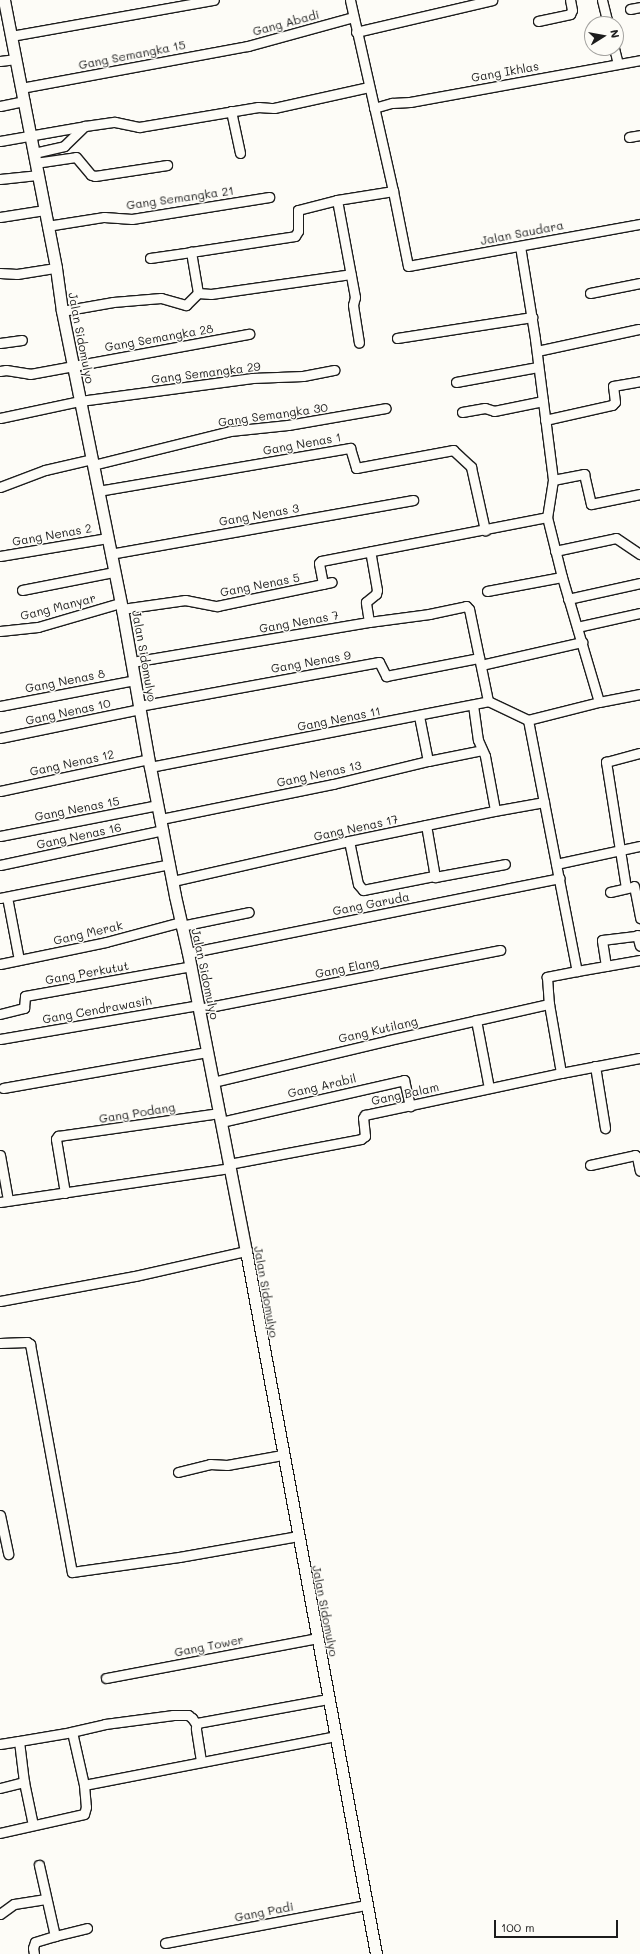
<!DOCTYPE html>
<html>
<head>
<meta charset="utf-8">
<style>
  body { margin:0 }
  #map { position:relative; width:640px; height:1954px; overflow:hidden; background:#fdfcf7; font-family:Mali,sans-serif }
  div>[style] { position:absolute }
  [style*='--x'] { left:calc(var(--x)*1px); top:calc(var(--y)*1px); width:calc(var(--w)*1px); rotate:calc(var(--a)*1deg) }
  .roads { filter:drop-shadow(1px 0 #1c1c1c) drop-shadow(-1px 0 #1c1c1c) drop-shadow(0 1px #1c1c1c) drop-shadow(0 -1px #1c1c1c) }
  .minor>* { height:9px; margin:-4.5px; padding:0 4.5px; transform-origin:4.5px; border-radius:4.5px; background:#fdfcf7 }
  .tertiary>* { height:11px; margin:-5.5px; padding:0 5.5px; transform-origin:5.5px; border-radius:5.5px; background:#fdfcf7 }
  span { translate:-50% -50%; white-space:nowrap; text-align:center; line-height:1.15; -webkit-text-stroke:3px #fdfcf7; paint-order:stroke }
  .street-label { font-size:12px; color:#1c1c1c }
  .north { position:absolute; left:584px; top:16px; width:40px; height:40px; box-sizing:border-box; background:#fdfcf7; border:1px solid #a3a29f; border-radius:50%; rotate:79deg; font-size:11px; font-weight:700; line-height:16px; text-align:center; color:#1c1c1c }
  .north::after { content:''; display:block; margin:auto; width:14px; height:18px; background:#1c1c1c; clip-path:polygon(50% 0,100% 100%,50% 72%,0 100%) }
  .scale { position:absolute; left:494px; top:1920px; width:124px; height:18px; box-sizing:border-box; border:2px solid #1c1c1c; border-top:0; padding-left:5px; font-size:12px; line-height:14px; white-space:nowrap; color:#1c1c1c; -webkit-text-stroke:3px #fdfcf7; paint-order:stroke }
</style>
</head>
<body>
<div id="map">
  <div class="roads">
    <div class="minor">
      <i style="--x:350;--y:0;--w:196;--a:77.3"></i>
      <i style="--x:393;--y:191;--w:76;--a:78.7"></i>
      <i style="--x:408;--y:266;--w:236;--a:-10.3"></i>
      <i style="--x:602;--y:0;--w:25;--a:76"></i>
      <i style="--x:630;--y:9;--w:10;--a:-11"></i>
      <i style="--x:538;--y:21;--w:33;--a:-12"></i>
      <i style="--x:570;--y:14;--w:4;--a:-63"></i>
      <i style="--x:572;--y:10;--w:10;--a:-101"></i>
      <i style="--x:356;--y:32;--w:140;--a:-13.2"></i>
      <i style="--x:11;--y:36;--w:206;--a:-10.1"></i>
      <i style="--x:614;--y:48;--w:16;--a:76"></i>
      <i style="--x:0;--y:61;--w:16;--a:-7"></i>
      <i style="--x:21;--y:88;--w:231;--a:-10.5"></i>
      <i style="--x:248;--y:46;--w:109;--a:-15.4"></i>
      <i style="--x:0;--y:106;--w:25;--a:-12"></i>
      <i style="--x:374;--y:108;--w:19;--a:-16"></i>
      <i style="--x:392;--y:103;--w:18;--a:-3"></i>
      <i style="--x:410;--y:102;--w:234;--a:-10.3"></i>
      <i style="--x:231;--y:111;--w:43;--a:77.9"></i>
      <i style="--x:629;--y:137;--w:11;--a:-10"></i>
      <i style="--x:0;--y:141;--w:86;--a:-10"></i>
      <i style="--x:34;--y:153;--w:31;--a:-13"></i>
      <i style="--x:64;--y:146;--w:29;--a:-44"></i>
      <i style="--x:85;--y:126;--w:30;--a:-8"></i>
      <i style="--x:115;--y:122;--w:25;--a:12"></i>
      <i style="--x:139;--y:127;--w:121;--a:-9.5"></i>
      <i style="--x:258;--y:107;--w:16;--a:4"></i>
      <i style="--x:274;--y:108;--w:97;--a:-12.5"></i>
      <i style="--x:35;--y:163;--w:41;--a:-8.3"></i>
      <i style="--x:76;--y:157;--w:23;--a:50"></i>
      <i style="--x:91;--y:175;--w:4;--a:14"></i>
      <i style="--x:95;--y:176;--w:73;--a:-8.7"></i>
      <i style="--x:0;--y:179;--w:37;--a:-6"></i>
      <i style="--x:337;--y:200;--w:99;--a:79.5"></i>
      <i style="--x:355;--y:297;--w:8;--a:104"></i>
      <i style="--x:353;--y:305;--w:38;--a:81"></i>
      <i style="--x:0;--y:217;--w:45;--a:-9"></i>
      <i style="--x:47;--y:226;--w:58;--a:-9"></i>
      <i style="--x:104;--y:217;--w:28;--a:4"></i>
      <i style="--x:132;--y:219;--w:139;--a:-9.1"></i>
      <i style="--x:520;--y:246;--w:94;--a:80.8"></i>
      <i style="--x:535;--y:339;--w:142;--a:82.7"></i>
      <i style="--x:553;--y:480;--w:37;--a:99"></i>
      <i style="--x:547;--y:517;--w:62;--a:76"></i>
      <i style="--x:562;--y:577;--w:130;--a:73.5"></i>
      <i style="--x:599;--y:702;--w:73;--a:165.8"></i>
      <i style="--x:528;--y:720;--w:256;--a:79"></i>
      <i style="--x:577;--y:971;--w:31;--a:169"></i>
      <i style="--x:547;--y:977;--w:27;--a:86"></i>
      <i style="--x:549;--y:1004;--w:70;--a:80.1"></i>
      <i style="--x:561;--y:1073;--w:80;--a:-10.8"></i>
      <i style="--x:150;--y:258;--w:41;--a:-8.3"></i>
      <i style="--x:0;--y:273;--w:17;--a:3"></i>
      <i style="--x:17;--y:274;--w:39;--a:-9"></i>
      <i style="--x:198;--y:293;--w:13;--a:4"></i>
      <i style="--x:211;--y:294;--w:141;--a:-8.1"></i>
      <i style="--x:590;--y:293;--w:51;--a:-11.3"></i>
      <i style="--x:62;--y:311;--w:52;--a:-10"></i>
      <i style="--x:113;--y:302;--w:48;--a:-4.8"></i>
      <i style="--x:161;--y:298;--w:26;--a:16"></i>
      <i style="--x:186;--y:305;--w:17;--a:-45"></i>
      <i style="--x:198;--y:293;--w:42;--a:-99.7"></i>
      <i style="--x:191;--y:252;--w:105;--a:-8.7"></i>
      <i style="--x:295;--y:236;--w:6;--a:-59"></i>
      <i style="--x:298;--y:231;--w:21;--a:-90"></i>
      <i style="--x:298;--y:210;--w:40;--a:-14.4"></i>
      <i style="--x:337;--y:200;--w:57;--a:-9.1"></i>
      <i style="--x:397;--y:338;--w:137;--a:-8.8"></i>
      <i style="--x:0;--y:343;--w:22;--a:-8"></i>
      <i style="--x:537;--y:351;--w:104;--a:-12.2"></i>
      <i style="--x:0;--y:371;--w:6;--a:-9"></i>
      <i style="--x:6;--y:370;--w:24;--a:9"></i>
      <i style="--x:30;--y:374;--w:223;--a:-10.4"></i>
      <i style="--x:456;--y:382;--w:83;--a:-10.4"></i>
      <i style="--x:462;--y:412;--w:23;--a:-10"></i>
      <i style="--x:485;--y:408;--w:9;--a:18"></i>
      <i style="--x:494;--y:411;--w:50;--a:-11.5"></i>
      <i style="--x:0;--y:418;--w:82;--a:-12"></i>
      <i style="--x:80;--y:401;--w:174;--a:-7.6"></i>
      <i style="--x:252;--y:378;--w:51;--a:-2.2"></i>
      <i style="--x:303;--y:376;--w:32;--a:-11"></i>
      <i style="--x:545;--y:420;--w:69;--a:-12.6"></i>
      <i style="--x:612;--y:405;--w:4;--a:-45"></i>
      <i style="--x:615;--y:402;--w:16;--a:-97"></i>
      <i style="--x:613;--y:386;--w:27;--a:-10"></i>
      <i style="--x:93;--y:465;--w:141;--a:-13.9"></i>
      <i style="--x:230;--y:431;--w:58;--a:-5.9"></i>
      <i style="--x:288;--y:425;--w:99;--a:-9.8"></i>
      <i style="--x:553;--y:480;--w:32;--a:-11"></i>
      <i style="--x:584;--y:474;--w:31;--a:77"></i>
      <i style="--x:591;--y:504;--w:50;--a:-11.5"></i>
      <i style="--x:0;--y:487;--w:48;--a:-20.7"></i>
      <i style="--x:45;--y:470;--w:48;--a:-13.2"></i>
      <i style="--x:98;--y:491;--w:256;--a:-9.7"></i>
      <i style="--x:350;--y:448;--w:21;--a:73"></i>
      <i style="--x:356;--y:468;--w:99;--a:-10.5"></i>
      <i style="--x:453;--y:450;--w:25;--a:43"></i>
      <i style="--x:471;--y:467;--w:65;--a:77.5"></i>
      <i style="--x:555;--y:551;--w:62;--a:-12"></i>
      <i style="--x:616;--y:538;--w:29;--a:34"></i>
      <i style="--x:110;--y:554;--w:308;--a:-10.1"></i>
      <i style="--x:0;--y:556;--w:109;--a:-9.5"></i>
      <i style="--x:323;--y:584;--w:21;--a:-101"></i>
      <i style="--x:319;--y:563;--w:3;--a:-45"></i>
      <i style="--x:321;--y:561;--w:230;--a:-11"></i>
      <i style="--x:22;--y:590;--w:94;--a:-11.1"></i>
      <i style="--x:487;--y:591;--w:76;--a:-10.6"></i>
      <i style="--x:568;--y:599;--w:74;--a:-12.5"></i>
      <i style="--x:122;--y:609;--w:64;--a:-8.1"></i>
      <i style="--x:185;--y:600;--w:33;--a:11"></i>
      <i style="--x:217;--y:606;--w:117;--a:-11.8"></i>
      <i style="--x:369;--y:622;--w:20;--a:-99"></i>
      <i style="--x:366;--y:602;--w:13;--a:-39"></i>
      <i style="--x:376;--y:594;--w:4;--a:-76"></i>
      <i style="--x:377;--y:590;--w:39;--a:-100"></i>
      <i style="--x:577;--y:627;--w:65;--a:-12.5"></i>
      <i style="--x:0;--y:631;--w:38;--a:-6"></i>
      <i style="--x:38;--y:627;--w:85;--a:-16.3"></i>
      <i style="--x:132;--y:662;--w:240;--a:-9.6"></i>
      <i style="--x:369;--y:622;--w:61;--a:-7.6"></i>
      <i style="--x:429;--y:614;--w:38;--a:-12"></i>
      <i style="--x:466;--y:606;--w:4;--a:45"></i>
      <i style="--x:469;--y:609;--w:94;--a:78.3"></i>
      <i style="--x:481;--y:665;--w:104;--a:-12.8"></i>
      <i style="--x:599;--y:702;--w:42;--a:-11"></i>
      <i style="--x:473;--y:705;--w:35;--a:82"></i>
      <i style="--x:478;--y:740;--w:17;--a:66"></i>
      <i style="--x:485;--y:756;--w:55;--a:79.5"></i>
      <i style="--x:0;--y:706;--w:137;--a:-10.9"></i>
      <i style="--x:139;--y:706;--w:244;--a:-10.4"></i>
      <i style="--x:379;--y:662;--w:16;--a:63"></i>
      <i style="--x:386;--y:676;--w:95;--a:-11"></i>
      <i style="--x:419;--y:716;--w:46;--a:78.7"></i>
      <i style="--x:0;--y:738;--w:143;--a:-11.7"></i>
      <i style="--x:150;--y:767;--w:344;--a:-11"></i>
      <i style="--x:488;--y:701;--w:44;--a:25.4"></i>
      <i style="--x:0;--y:791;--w:152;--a:-12.1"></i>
      <i style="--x:161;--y:819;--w:176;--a:-11.5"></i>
      <i style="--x:333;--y:784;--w:98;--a:-13.6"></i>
      <i style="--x:428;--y:761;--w:55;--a:-11.5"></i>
      <i style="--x:426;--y:825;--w:53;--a:80.2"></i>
      <i style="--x:435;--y:877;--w:71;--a:-10.5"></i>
      <i style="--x:0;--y:836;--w:161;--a:-11.1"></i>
      <i style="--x:349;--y:841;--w:44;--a:78.2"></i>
      <i style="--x:358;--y:884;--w:8;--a:50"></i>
      <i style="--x:363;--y:890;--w:72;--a:-11.2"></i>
      <i style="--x:556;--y:864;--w:86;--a:-12.1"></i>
      <i style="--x:0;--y:865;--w:167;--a:-12.1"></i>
      <i style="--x:173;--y:881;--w:180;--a:-12.8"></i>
      <i style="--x:349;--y:841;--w:148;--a:-11.7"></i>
      <i style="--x:494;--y:811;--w:51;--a:-10.2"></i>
      <i style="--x:634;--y:886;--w:33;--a:79"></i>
      <i style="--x:626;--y:888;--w:128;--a:-99"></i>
      <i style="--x:606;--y:762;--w:35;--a:-15"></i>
      <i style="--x:610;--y:892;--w:22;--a:-13"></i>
      <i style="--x:7;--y:897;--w:64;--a:79.2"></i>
      <i style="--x:0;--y:898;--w:173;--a:-11.3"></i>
      <i style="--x:181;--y:926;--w:69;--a:-11.6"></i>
      <i style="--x:637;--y:935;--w:11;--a:75"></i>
      <i style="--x:188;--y:953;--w:379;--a:-11.4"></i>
      <i style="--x:0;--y:964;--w:108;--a:-11.7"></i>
      <i style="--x:106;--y:942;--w:78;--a:-14.9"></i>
      <i style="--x:606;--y:966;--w:26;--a:-99"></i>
      <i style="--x:602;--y:940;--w:38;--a:-7"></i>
      <i style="--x:577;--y:971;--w:64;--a:-9.9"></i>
      <i style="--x:199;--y:1009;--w:307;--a:-11.1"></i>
      <i style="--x:0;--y:1014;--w:25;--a:-14"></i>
      <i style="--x:24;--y:1008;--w:12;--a:-85"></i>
      <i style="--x:25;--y:996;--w:169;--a:-10.2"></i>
      <i style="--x:476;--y:1020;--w:69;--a:79.2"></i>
      <i style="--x:0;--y:1039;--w:201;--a:-9.7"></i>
      <i style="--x:595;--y:1066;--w:63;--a:80.8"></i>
      <i style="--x:213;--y:1082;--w:181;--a:-13.4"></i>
      <i style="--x:389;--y:1040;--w:164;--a:-12.7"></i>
      <i style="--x:3;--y:1088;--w:207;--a:-10"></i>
      <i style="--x:221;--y:1122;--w:188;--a:-12.9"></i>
      <i style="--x:404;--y:1080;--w:27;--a:77"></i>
      <i style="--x:0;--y:1155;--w:46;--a:79.9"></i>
      <i style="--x:229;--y:1164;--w:134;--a:-10.7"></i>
      <i style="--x:361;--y:1139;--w:5;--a:-37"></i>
      <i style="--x:365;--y:1136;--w:18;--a:-96"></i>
      <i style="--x:363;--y:1118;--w:4;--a:-56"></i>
      <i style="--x:365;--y:1115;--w:200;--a:-12.1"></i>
      <i style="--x:590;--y:1165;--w:46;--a:-12.5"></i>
      <i style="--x:635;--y:1155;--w:3;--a:45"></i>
      <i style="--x:637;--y:1157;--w:14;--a:78"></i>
      <i style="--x:65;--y:1193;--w:55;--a:-99.5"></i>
      <i style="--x:56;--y:1139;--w:4;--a:-56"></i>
      <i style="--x:58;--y:1136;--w:163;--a:-8.1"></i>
      <i style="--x:0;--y:1202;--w:232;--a:-8.4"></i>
      <i style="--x:0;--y:1301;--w:137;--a:-10.5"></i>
      <i style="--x:135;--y:1276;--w:114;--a:-12.7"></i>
      <i style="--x:0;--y:1343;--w:27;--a:-2"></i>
      <i style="--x:27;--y:1342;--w:4;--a:34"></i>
      <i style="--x:30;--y:1344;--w:232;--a:79.6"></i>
      <i style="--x:72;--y:1572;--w:108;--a:-8"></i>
      <i style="--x:179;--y:1557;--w:121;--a:-10"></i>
      <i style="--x:178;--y:1472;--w:33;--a:-14"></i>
      <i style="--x:210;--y:1464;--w:17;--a:3"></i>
      <i style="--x:227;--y:1465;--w:56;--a:-10.3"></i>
      <i style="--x:0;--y:1515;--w:40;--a:78"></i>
      <i style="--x:106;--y:1678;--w:215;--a:-10.7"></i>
      <i style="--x:71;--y:1732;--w:35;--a:-13"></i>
      <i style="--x:105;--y:1724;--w:69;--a:-7.5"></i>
      <i style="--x:173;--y:1715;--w:15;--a:0"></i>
      <i style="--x:188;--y:1715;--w:5;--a:37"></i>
      <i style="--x:192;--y:1718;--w:7;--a:56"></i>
      <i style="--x:0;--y:1744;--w:19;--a:-9"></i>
      <i style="--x:201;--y:1761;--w:33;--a:-99"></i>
      <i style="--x:196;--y:1728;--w:5;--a:-79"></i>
      <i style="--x:197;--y:1723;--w:133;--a:-10.4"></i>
      <i style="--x:24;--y:1782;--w:44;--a:78.2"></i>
      <i style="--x:84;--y:1785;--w:256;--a:-11"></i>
      <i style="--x:0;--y:1788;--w:25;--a:-14"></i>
      <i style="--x:24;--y:1782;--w:41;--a:-97"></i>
      <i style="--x:19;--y:1741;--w:54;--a:-9.6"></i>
      <i style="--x:72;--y:1732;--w:54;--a:77.2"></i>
      <i style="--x:84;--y:1785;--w:22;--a:85"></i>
      <i style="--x:86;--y:1807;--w:7;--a:106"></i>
      <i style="--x:84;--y:1814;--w:86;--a:167.3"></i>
      <i style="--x:0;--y:1914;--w:17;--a:-36"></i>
      <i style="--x:14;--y:1904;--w:32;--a:-9"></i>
      <i style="--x:55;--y:1936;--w:33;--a:-14"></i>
      <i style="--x:165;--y:1943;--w:205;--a:-10.7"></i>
      <i style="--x:34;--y:1954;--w:6;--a:-99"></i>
      <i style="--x:33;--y:1948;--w:6;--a:-72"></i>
      <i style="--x:35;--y:1942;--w:21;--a:-17"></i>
      <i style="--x:55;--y:1936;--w:73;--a:-102.7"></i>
    </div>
    <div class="tertiary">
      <i style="--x:4;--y:0;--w:273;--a:79"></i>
      <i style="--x:56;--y:268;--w:43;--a:82.1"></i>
      <i style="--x:62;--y:311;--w:304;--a:78.6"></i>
      <i style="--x:122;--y:609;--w:160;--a:80"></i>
      <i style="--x:150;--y:767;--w:131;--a:79"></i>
      <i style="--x:175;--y:896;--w:58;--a:77.2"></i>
      <i style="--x:188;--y:953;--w:304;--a:79"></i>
      <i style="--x:246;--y:1251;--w:715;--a:79.52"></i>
    </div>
  </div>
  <div class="street-label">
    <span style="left:286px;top:23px;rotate:-15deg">Gang Abadi</span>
    <span style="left:132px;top:55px;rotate:-11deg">Gang Semangka 15</span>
    <span style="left:505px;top:72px;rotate:-10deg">Gang Ikhlas</span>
    <span style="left:180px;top:198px;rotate:-8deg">Gang Semangka 21</span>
    <span style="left:522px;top:233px;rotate:-11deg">Jalan Saudara</span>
    <span style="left:81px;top:338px;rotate:79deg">Jalan Sidomulyo</span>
    <span style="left:159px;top:338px;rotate:-10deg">Gang Semangka 28</span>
    <span style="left:206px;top:373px;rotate:-7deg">Gang Semangka 29</span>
    <span style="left:273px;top:415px;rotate:-8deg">Gang Semangka 30</span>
    <span style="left:302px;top:444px;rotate:-10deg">Gang Nenas 1</span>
    <span style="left:259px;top:515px;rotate:-10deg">Gang Nenas 3</span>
    <span style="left:52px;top:535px;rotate:-10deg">Gang Nenas 2</span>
    <span style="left:260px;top:585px;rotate:-11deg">Gang Nenas 5</span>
    <span style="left:58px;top:607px;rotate:-14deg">Gang Manyar</span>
    <span style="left:299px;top:622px;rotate:-10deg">Gang Nenas 7</span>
    <span style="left:144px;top:656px;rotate:80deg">Jalan Sidomulyo</span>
    <span style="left:311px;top:662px;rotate:-10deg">Gang Nenas 9</span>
    <span style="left:65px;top:681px;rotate:-11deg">Gang Nenas 8</span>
    <span style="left:68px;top:712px;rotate:-12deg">Gang Nenas 10</span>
    <span style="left:339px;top:719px;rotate:-11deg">Gang Nenas 11</span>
    <span style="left:72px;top:763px;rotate:-12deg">Gang Nenas 12</span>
    <span style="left:319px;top:774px;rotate:-12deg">Gang Nenas 13</span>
    <span style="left:77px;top:809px;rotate:-11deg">Gang Nenas 15</span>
    <span style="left:356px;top:828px;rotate:-12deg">Gang Nenas 17</span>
    <span style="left:79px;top:836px;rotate:-12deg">Gang Nenas 16</span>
    <span style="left:371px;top:904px;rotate:-11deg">Gang Garuda</span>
    <span style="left:88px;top:933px;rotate:-13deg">Gang Merak</span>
    <span style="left:347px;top:968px;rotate:-11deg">Gang Elang</span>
    <span style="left:87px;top:973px;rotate:-10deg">Gang Perkutut</span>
    <span style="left:205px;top:974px;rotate:78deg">Jalan Sidomulyo</span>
    <span style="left:97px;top:1010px;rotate:-10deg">Gang Cendrawasih</span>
    <span style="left:378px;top:1030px;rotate:-13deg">Gang Kutilang</span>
    <span style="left:322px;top:1086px;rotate:-13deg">Gang Arabil</span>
    <span style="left:405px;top:1094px;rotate:-12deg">Gang Balam</span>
    <span style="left:137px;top:1113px;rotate:-9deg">Gang Podang</span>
    <span style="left:266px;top:1292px;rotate:80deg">Jalan Sidomulyo</span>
    <span style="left:325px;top:1611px;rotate:79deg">Jalan Sidomulyo</span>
    <span style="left:209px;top:1646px;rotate:-11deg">Gang Tower</span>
    <span style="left:264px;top:1912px;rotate:-11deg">Gang Padi</span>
  </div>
  <div class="north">N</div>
  <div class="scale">100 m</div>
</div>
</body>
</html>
